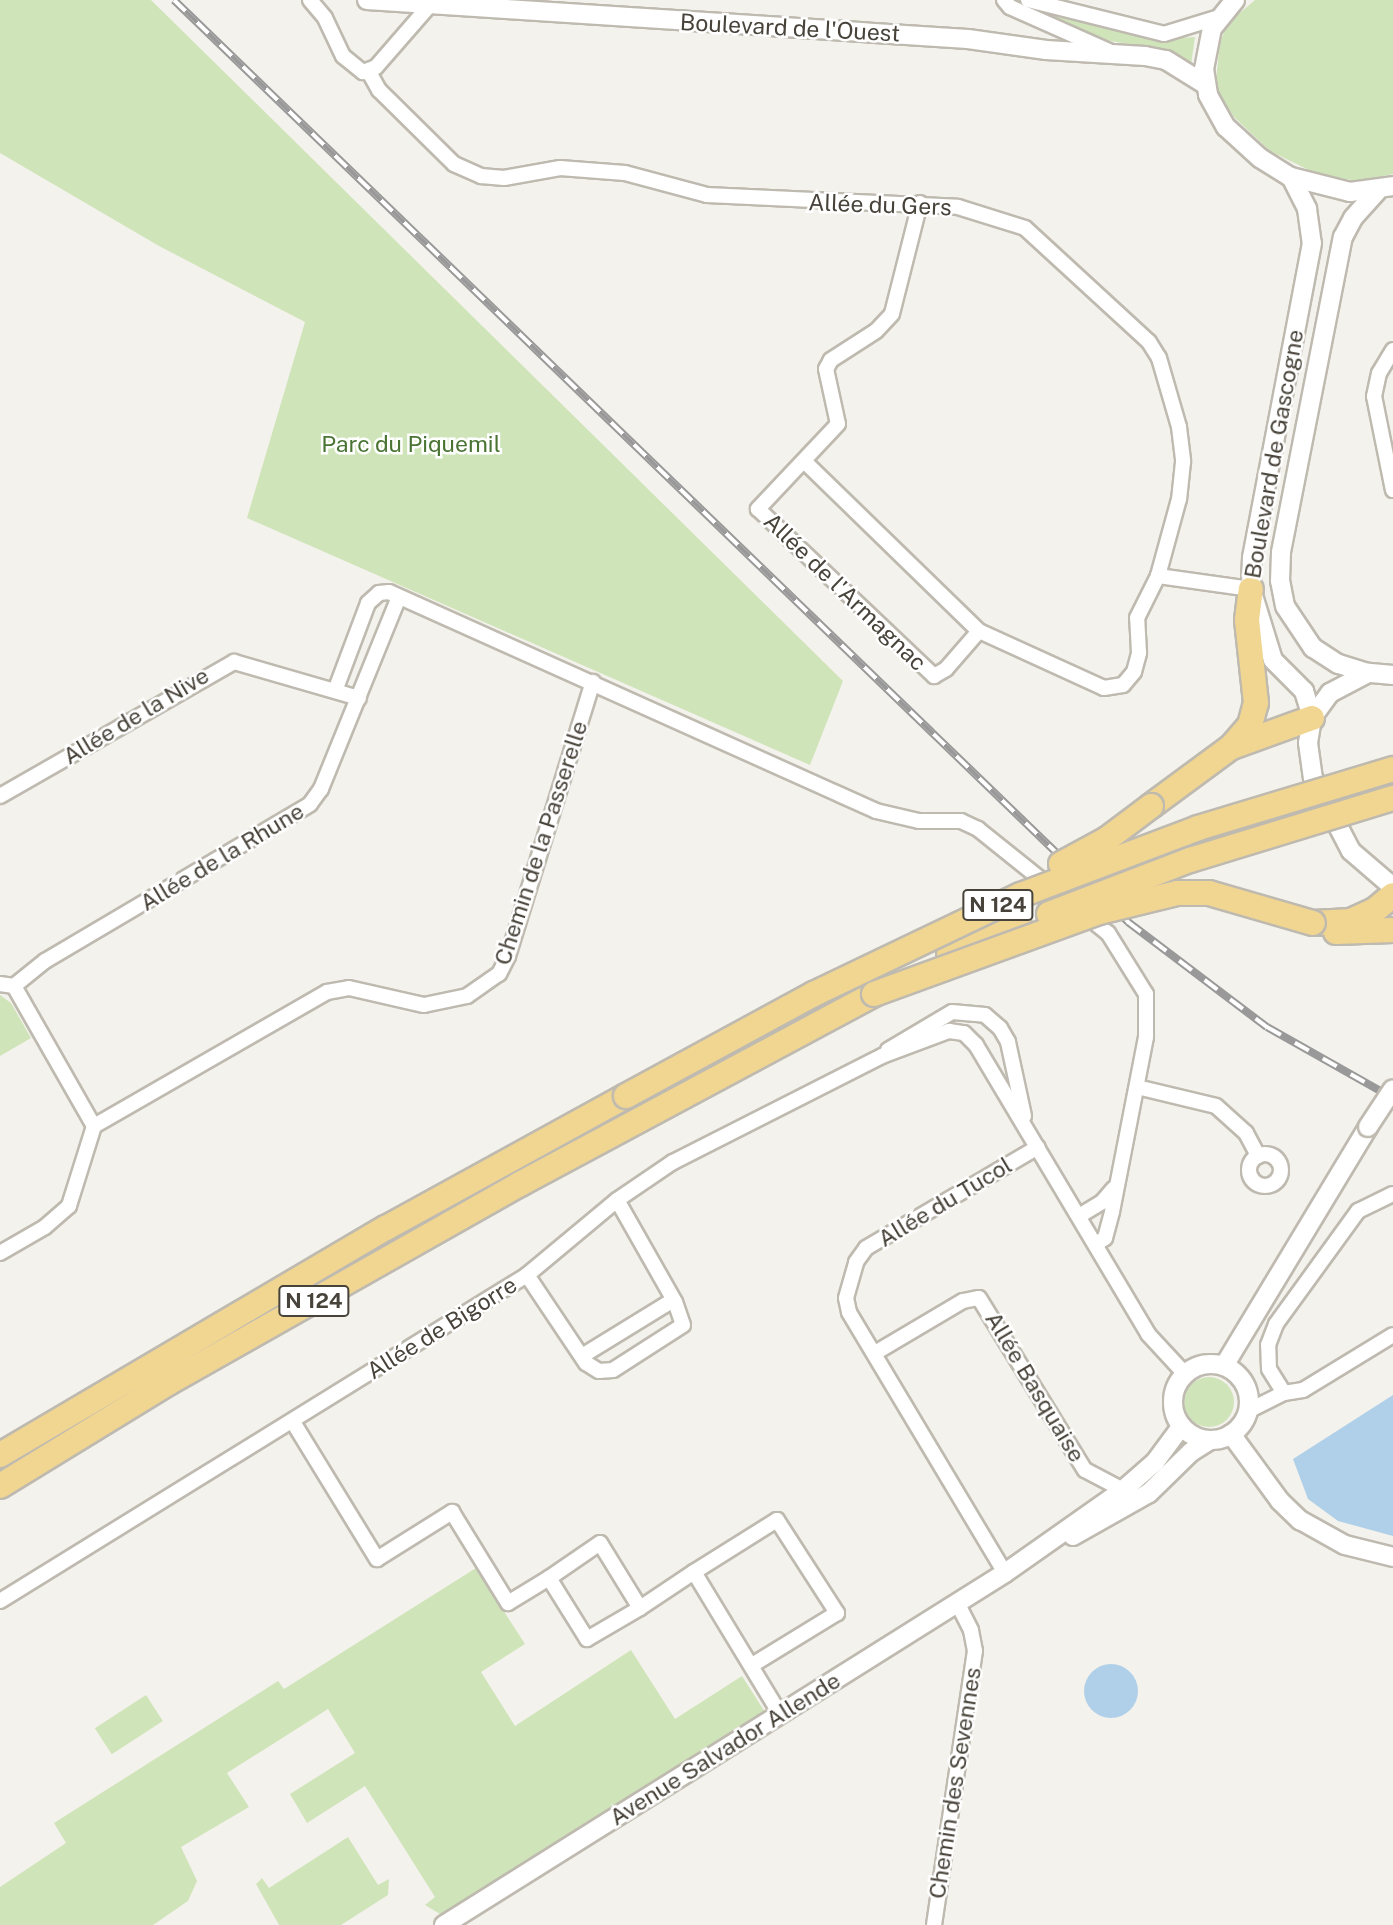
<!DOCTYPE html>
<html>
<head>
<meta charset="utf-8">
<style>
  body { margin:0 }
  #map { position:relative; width:1393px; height:1925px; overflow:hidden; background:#f4f2ec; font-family:"Public Sans",sans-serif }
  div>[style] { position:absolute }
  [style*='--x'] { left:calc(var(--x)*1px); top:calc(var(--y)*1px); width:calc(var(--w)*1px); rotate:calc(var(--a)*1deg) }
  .green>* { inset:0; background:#d0e4ba; transform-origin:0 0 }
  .round { border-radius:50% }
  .water>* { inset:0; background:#b0d0e9 }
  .roads { filter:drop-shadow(2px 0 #bfbab0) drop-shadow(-2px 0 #bfbab0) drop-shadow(0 2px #bfbab0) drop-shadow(0 -2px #bfbab0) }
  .minor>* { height:14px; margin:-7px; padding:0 7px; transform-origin:7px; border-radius:7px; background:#fff }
  .minor>.ring { margin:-7px; padding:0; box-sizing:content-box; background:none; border:14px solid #fff; border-radius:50% }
  .tertiary>* { height:18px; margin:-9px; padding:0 9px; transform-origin:9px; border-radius:9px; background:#fff }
  .tertiary>.ring { margin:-9px; padding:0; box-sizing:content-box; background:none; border:18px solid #fff; border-radius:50% }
  .trunk>* { height:24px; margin:-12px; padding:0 12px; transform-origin:12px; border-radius:12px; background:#f1d692 }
  .rail>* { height:8px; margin-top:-4px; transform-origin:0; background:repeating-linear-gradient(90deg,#fff 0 16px,#999 0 32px); box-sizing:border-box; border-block:2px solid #999 }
  .bridges { filter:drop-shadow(2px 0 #bfbab0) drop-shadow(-2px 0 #bfbab0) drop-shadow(0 2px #bfbab0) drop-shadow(0 -2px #bfbab0) }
  .tertiary-bridge>* { height:18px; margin:-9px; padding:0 9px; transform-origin:9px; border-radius:9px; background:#fff }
  .trunk-bridge>* { height:24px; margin:-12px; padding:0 12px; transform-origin:12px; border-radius:12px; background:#f1d692 }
  span { translate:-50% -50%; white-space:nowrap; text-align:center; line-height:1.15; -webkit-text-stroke:5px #fff; paint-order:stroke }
  .shield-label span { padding:2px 5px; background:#fff; border:2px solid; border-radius:5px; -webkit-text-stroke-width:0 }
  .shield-label { font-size:21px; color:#48433a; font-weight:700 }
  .street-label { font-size:23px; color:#48433a }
  .park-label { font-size:23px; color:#4a7433 }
</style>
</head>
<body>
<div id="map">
  <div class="green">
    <i style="clip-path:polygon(0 0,151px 0,843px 681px,810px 765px,247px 518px,305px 322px,159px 246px,0 153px)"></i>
    <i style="clip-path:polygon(1255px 0,1393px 0,1393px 174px,1360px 181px,1321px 176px,1270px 151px,1234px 117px,1220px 96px,1216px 79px,1220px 42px,1228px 23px)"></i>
    <i style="clip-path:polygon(1050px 15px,1161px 39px,1195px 37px,1191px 65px,1168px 51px,1088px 37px,1048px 20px)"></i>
    <i style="clip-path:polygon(0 995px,11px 1003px,31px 1038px,0 1056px)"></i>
    <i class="round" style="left:1184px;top:1377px;width:50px;height:50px"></i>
    <i style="clip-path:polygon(476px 1568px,525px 1644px,481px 1672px,515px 1726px,631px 1650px,675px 1719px,742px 1676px,765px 1712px,454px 1911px,440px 1914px,425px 1905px,435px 1897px,365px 1786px,307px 1823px,290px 1794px,355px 1753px,328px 1709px,227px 1773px,249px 1807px,181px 1847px,197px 1881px,188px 1901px,153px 1925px,0 1925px,0 1887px,66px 1843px,54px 1823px,278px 1681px,284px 1689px)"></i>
    <i style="left:146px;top:1695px;width:31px;height:61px;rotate:57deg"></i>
    <i style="clip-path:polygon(348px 1837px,378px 1885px,389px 1879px,388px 1895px,341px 1925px,279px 1925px,256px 1884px,262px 1878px,269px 1888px)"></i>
  </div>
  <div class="water">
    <i style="clip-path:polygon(1393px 1395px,1393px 1536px,1338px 1521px,1308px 1499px,1293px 1459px)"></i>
    <i class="round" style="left:1084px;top:1664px;width:54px;height:54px"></i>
  </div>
  <div class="roads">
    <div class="minor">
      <i style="--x:310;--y:0;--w:23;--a:50"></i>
      <i style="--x:325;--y:18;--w:42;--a:64.7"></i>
      <i style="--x:343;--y:56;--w:26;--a:39"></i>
      <i style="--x:363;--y:72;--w:14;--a:-21"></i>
      <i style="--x:376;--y:67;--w:81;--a:-49"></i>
      <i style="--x:1004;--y:0;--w:9;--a:49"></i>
      <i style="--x:1010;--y:7;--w:108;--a:24"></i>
      <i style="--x:1028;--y:0;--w:140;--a:14"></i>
      <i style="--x:1164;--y:34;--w:58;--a:-17.2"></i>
      <i style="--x:369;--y:72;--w:21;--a:61"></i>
      <i style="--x:379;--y:90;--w:105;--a:44.6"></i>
      <i style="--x:454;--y:164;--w:30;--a:24"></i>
      <i style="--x:481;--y:176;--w:23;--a:5"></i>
      <i style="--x:504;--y:178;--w:57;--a:-10.1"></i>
      <i style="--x:560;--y:168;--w:65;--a:4.4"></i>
      <i style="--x:625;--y:173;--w:85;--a:15"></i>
      <i style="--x:707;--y:195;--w:251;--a:2.7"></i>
      <i style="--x:958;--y:207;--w:70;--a:17.4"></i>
      <i style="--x:1025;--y:228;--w:168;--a:42.6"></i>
      <i style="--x:1149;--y:342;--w:19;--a:58"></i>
      <i style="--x:1159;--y:358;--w:72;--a:73.8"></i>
      <i style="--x:1179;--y:427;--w:35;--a:83"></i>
      <i style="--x:1183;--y:462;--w:37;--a:96"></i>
      <i style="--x:1179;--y:499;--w:80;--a:105.3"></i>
      <i style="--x:1158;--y:576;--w:94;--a:8"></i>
      <i style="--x:920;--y:203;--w:114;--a:104.2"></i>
      <i style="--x:892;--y:314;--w:23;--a:133"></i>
      <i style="--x:876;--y:331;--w:54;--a:147.2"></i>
      <i style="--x:831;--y:360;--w:10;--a:119"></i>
      <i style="--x:826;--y:369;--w:56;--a:77.7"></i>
      <i style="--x:838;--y:424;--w:117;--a:133.3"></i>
      <i style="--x:758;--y:509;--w:243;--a:43.5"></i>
      <i style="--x:934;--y:676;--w:14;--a:-30"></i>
      <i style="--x:946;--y:669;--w:50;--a:-49"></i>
      <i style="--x:1393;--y:350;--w:27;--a:121"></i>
      <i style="--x:1379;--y:373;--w:24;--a:102"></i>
      <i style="--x:1374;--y:396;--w:96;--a:78.6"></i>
      <i style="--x:804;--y:461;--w:244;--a:44.2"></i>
      <i style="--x:979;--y:631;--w:137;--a:24.5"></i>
      <i style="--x:1104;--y:688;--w:19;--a:-9"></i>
      <i style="--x:1123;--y:685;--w:17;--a:-50"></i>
      <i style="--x:1134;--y:672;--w:20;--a:-75"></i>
      <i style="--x:1139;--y:653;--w:35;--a:-93"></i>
      <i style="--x:1137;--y:618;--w:47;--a:-63.4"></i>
      <i style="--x:335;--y:691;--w:94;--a:-69.4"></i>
      <i style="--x:368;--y:603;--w:15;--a:-42"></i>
      <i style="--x:379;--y:593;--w:10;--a:-6"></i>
      <i style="--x:389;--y:592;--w:534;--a:24.21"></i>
      <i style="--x:876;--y:811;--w:44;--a:13.1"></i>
      <i style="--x:919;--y:821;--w:42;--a:0"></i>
      <i style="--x:961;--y:821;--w:19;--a:25"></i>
      <i style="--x:978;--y:829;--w:166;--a:38.7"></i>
      <i style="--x:1108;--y:933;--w:72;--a:58.1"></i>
      <i style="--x:1146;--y:994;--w:43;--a:90"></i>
      <i style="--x:1146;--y:1037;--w:178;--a:101"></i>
      <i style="--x:1112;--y:1212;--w:27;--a:105"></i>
      <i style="--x:1105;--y:1238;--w:11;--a:146"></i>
      <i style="--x:0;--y:796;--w:270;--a:-29.8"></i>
      <i style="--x:234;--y:662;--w:130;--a:16.1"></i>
      <i style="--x:0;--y:984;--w:14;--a:8"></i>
      <i style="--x:14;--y:986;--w:161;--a:60.3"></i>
      <i style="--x:94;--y:1126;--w:84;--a:107.4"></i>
      <i style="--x:69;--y:1206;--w:32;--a:139"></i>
      <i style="--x:45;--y:1227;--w:52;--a:150"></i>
      <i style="--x:14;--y:986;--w:40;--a:-39"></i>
      <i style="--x:45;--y:961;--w:308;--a:-30.6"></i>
      <i style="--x:310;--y:804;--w:19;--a:-54"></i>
      <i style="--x:321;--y:789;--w:207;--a:-67.9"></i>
      <i style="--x:888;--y:1050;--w:74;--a:-30.7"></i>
      <i style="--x:952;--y:1012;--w:33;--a:5"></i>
      <i style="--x:985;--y:1015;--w:20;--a:41"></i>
      <i style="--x:1000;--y:1028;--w:16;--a:60"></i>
      <i style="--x:1008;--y:1042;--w:76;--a:77.8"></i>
      <i style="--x:1137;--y:1087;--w:81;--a:13.5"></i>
      <i style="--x:1216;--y:1106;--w:40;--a:42"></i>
      <i style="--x:1246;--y:1133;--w:26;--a:62"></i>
      <i style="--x:94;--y:1126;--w:269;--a:-29.9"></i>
      <i style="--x:327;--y:992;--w:22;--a:-10"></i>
      <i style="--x:349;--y:988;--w:77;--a:12.8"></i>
      <i style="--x:424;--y:1005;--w:44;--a:-11.8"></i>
      <i style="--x:467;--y:996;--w:39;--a:-35"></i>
      <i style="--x:499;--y:974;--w:20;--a:-63"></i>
      <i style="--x:508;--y:956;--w:287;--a:-72.8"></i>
      <i class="ring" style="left:1249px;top:1154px;width:18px;height:18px"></i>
      <i style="--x:1079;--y:1216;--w:27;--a:-31"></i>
      <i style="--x:1102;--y:1202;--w:18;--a:-49"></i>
      <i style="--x:527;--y:1275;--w:106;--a:56.2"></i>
      <i style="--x:586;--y:1363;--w:15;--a:32"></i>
      <i style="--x:599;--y:1371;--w:14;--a:-4"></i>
      <i style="--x:613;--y:1370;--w:83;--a:-32.7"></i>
      <i style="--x:683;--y:1325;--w:24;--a:-109"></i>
      <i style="--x:675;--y:1302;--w:117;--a:-119.6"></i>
      <i style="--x:875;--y:1353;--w:102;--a:-30.6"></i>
      <i style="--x:963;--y:1301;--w:16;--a:-11"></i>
      <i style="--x:979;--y:1298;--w:202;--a:58.4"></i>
      <i style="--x:1085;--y:1470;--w:43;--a:27.8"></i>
      <i style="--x:582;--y:1356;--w:107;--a:-31.6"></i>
      <i style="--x:1284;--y:1393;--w:28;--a:-122"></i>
      <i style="--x:1269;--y:1369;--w:24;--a:-92"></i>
      <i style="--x:1268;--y:1345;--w:22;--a:-69"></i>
      <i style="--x:1276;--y:1324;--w:140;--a:-54"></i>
      <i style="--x:1358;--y:1211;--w:39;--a:-26"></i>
      <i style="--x:1248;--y:1411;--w:40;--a:-26.6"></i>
      <i style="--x:1284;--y:1393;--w:19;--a:-9"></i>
      <i style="--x:1303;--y:1390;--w:105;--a:-31.4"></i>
      <i style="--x:293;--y:1422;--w:161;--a:58.5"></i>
      <i style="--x:377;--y:1559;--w:89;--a:-32.1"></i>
      <i style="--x:452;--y:1512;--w:107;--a:58.4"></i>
      <i style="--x:508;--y:1603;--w:48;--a:-31.4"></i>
      <i style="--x:694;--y:1572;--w:98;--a:-32.1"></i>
      <i style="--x:777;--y:1520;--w:111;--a:57.2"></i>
      <i style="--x:837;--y:1613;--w:100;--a:148.5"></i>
      <i style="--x:1005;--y:1573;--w:304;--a:-120.9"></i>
      <i style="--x:849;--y:1312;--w:14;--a:-102"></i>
      <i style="--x:846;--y:1298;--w:37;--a:-74"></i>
      <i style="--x:856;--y:1262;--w:17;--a:-54"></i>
      <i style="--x:866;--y:1248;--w:199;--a:-30.4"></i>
      <i style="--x:0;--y:1601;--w:620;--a:-31.74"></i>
      <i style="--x:527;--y:1275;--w:117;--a:-39.8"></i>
      <i style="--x:617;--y:1200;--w:68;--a:-34.2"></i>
      <i style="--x:673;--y:1162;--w:234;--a:-26.9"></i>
      <i style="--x:882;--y:1056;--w:72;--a:-20.5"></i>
      <i style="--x:949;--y:1031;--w:15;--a:8"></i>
      <i style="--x:964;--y:1033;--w:17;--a:45"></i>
      <i style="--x:976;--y:1045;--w:336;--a:59.2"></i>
      <i style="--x:1148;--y:1334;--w:54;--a:47.2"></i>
      <i style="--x:640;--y:1608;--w:76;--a:-121.6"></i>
      <i style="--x:600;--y:1543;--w:62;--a:145.5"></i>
      <i style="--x:549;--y:1578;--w:72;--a:58.1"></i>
      <i style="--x:587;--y:1639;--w:61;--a:-30.3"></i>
      <i style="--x:640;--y:1608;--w:65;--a:-33.7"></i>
      <i style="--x:694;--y:1572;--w:166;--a:58.8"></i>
      <i style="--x:934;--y:1925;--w:277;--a:-81.5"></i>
      <i style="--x:975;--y:1651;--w:21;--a:-101"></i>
      <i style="--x:971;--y:1630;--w:30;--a:-117"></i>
    </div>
    <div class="tertiary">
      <i style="--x:367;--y:0;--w:602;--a:3.71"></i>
      <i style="--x:968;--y:39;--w:79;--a:8"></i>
      <i style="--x:1046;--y:50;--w:99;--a:3.5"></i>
      <i style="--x:1145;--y:56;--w:21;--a:11"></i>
      <i style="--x:1166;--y:60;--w:47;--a:32"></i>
      <i style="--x:1235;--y:0;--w:36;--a:129"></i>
      <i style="--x:1212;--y:28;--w:42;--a:101"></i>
      <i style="--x:1204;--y:69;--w:26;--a:81"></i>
      <i style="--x:1208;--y:95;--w:37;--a:61"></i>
      <i style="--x:1226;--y:127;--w:46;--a:42.4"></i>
      <i style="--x:1260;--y:158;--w:36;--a:32"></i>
      <i style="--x:1291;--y:177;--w:61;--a:14.3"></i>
      <i style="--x:1350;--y:192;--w:43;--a:-7.9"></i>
      <i style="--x:1291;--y:177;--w:36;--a:63"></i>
      <i style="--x:1307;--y:209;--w:34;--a:82"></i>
      <i style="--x:1312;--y:243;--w:320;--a:100.8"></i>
      <i style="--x:1252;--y:557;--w:32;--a:92"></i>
      <i style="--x:1251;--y:589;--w:74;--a:72.8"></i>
      <i style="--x:1273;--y:660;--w:44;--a:45"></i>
      <i style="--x:1304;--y:691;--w:28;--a:73"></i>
      <i style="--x:1368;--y:673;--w:31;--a:-163"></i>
      <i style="--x:1338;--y:664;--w:30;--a:-147"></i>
      <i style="--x:1313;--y:648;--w:50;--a:-123.7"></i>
      <i style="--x:1285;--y:606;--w:25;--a:-101"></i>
      <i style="--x:1280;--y:581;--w:29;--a:-88"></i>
      <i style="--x:1281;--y:552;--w:321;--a:-78.9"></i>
      <i style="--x:1343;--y:237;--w:21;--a:-62"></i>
      <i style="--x:1353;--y:218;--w:36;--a:-48"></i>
      <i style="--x:1393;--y:675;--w:25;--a:-175"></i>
      <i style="--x:1368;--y:673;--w:43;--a:152.2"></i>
      <i style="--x:1330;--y:693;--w:31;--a:126"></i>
      <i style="--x:1312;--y:718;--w:25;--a:99"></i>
      <i style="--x:1308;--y:743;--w:35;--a:82"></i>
      <i style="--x:1313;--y:778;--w:82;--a:62.5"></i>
      <i style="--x:1351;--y:851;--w:55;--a:40.6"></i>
      <i class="ring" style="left:1173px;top:1364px;width:58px;height:58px"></i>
      <i style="--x:1224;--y:1366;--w:279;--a:-58.9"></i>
      <i style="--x:1231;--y:1434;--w:83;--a:53.8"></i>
      <i style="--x:1280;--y:1501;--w:28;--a:44"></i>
      <i style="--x:1300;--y:1520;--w:51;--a:29.1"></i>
      <i style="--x:1345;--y:1545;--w:49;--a:14"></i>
      <i style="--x:1073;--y:1536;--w:87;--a:-29.5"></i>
      <i style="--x:1149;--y:1493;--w:59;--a:-44.3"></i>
      <i style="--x:1191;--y:1452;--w:22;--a:-32"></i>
      <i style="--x:444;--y:1925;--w:662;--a:-32.11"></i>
      <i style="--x:1005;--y:1573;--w:144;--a:-35.1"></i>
      <i style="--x:1123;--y:1490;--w:43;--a:-41.2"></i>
      <i style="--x:1155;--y:1462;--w:44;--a:-53.4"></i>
    </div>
    <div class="trunk">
      <i style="--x:1232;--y:747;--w:85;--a:-19.9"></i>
      <i style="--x:1151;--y:806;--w:99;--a:-36.4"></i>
      <i style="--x:1231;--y:747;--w:29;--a:-49"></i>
      <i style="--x:1250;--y:725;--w:23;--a:-75"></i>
      <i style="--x:1256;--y:703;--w:83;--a:-96.2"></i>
      <i style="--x:1247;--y:620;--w:31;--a:-83"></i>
      <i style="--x:1313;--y:923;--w:38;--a:-3"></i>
      <i style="--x:1351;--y:921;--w:26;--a:-25"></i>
      <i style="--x:1375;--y:910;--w:23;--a:-40"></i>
      <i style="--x:1336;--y:932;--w:57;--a:-2"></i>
      <i style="--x:949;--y:955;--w:76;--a:-22.5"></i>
      <i style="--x:0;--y:1455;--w:448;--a:-30.5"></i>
      <i style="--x:386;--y:1228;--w:274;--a:-28.8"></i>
      <i style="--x:0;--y:1486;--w:199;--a:-31.5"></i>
      <i style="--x:170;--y:1382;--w:402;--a:-29.5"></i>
      <i style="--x:520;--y:1184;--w:421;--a:-28.2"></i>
    </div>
  </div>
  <div class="rail">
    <i style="--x:174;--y:0;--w:1327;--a:44.02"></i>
    <i style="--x:1128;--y:922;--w:174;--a:37.1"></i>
    <i style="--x:1267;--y:1027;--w:145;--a:29.4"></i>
  </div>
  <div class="bridges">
    <div class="tertiary-bridge">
      <i style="--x:1368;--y:1127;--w:45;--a:-56.7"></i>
    </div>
    <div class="trunk-bridge">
      <i style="--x:1061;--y:864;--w:52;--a:-28.5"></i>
      <i style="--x:1107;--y:839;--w:55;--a:-36.9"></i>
      <i style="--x:1049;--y:914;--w:151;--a:-21"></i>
      <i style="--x:1190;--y:860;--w:212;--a:-17"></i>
      <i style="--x:874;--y:994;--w:239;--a:-20"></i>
      <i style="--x:1099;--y:912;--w:80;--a:-13.7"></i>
      <i style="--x:1177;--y:893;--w:32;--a:0"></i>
      <i style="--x:1209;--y:893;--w:108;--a:16.1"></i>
      <i style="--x:626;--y:1096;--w:214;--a:-28.5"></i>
      <i style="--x:814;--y:994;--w:229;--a:-25.6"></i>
      <i style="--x:1021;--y:895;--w:189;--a:-20.7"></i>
      <i style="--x:1198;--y:828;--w:204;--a:-16.8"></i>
    </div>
  </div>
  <div class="shield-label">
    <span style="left:998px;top:905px">N 124</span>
    <span style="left:314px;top:1301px">N 124</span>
  </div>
  <div class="street-label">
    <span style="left:790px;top:28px;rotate:3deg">Boulevard de l'Ouest</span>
    <span style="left:880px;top:205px;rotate:2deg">Allée du Gers</span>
    <span style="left:1274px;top:454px;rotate:-80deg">Boulevard de Gascogne</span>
    <span style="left:845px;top:592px;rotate:44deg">Allée de l'Armagnac</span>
    <span style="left:136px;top:716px;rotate:-31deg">Allée de la Nive</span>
    <span style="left:541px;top:843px;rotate:-72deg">Chemin de la Passerelle</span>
    <span style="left:222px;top:857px;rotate:-31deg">Allée de la Rhune</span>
    <span style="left:945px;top:1202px;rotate:-31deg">Allée du Tucol</span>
    <span style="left:442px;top:1328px;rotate:-32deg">Allée de Bigorre</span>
    <span style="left:1035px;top:1387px;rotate:59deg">Allée Basquaise</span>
    <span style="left:725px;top:1749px;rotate:-32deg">Avenue Salvador Allende</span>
    <span style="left:955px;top:1783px;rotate:-81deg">Chemin des Sevennes</span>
  </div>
  <div class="park-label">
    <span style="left:411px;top:444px">Parc du Piquemil</span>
  </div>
</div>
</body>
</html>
